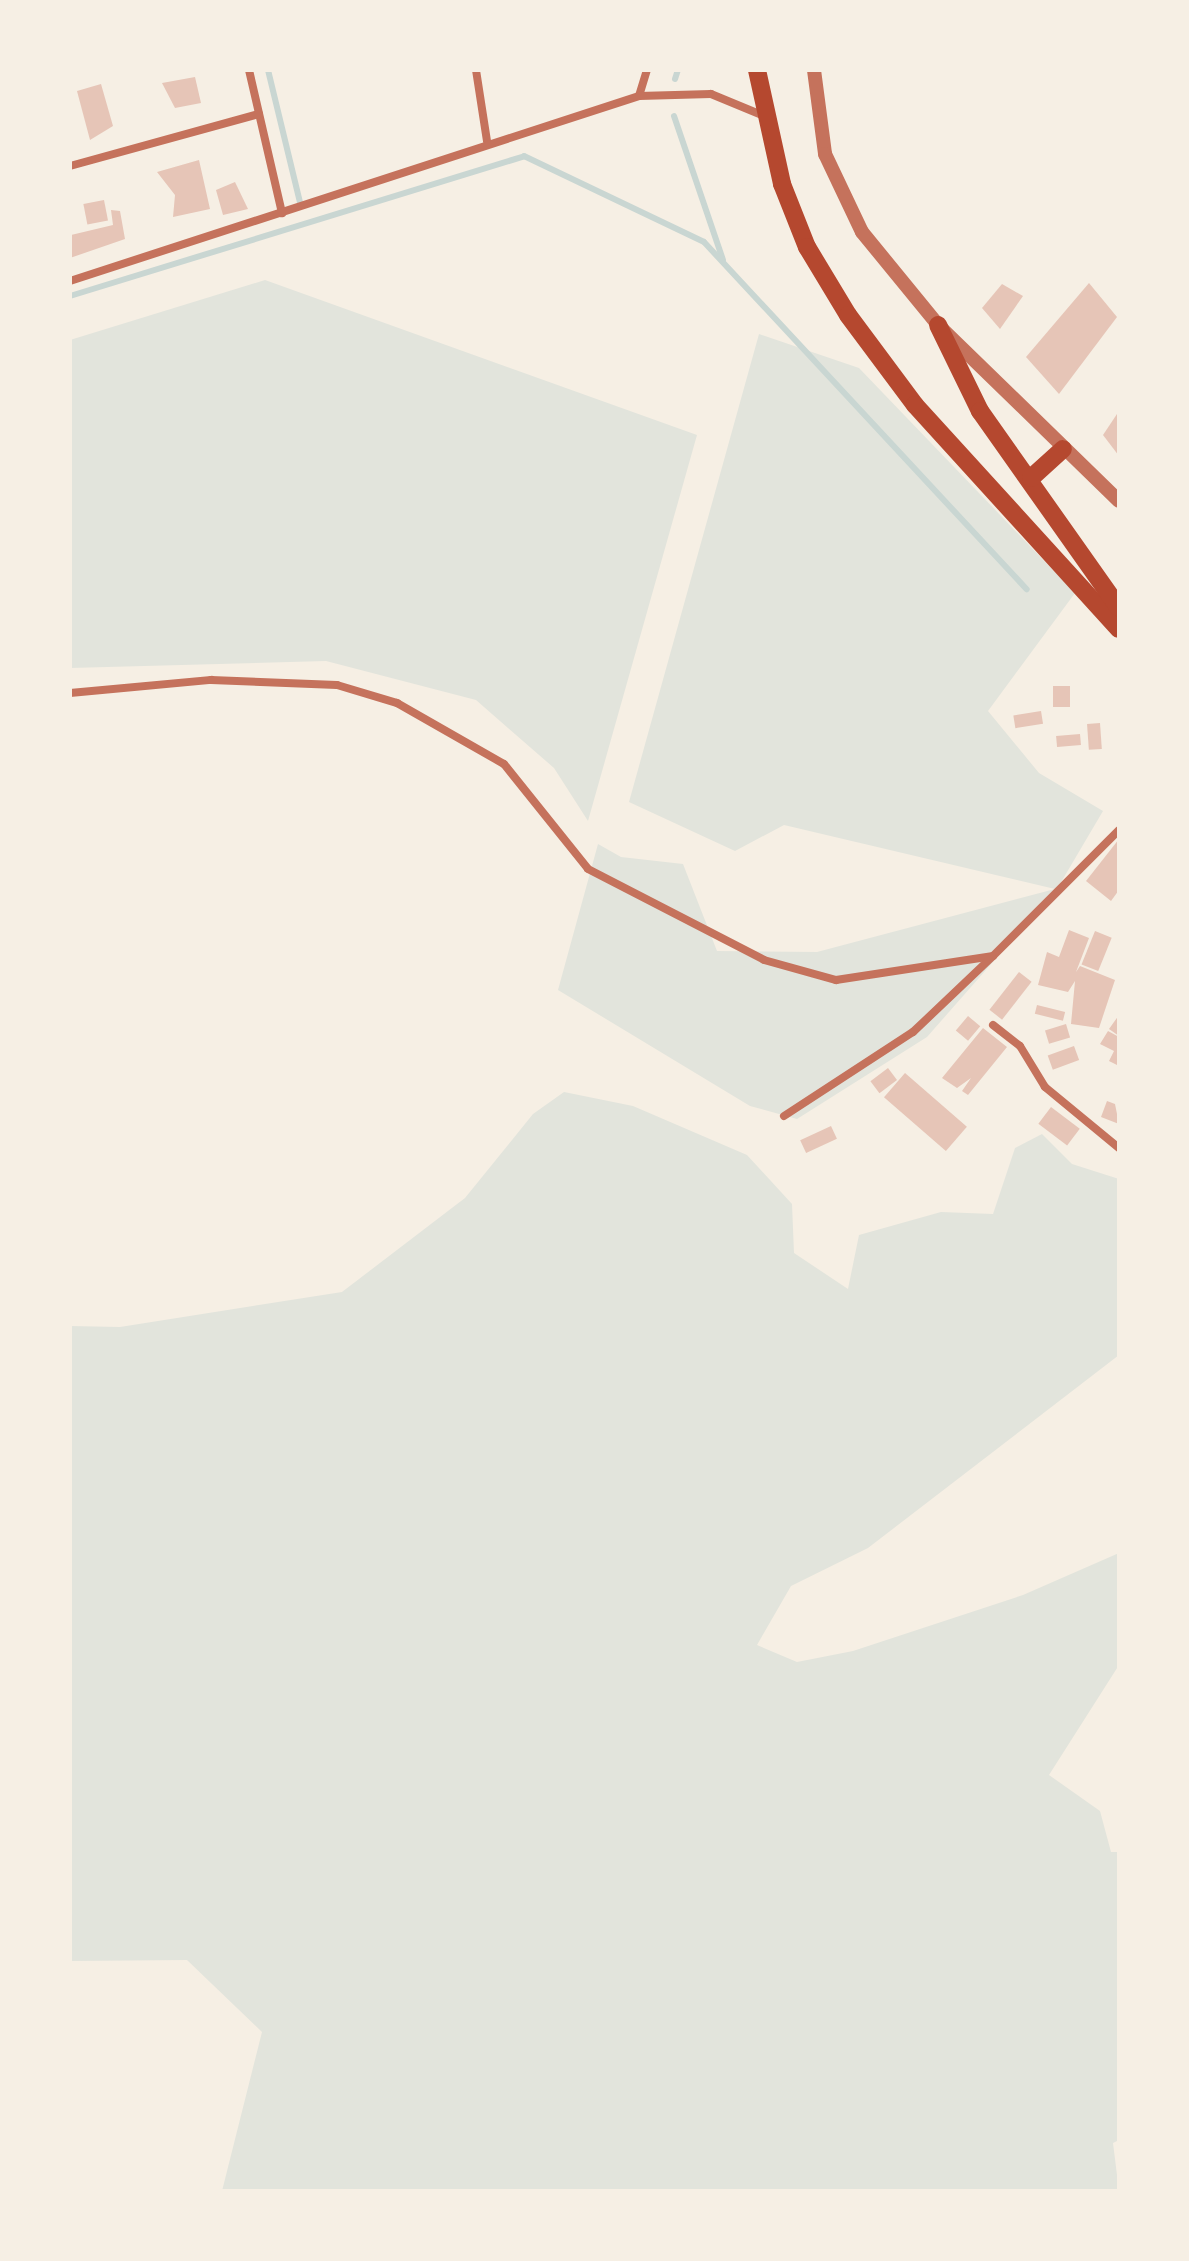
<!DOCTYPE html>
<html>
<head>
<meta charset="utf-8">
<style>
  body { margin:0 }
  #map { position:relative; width:1189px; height:2261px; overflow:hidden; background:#f6efe4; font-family:"Exo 2",sans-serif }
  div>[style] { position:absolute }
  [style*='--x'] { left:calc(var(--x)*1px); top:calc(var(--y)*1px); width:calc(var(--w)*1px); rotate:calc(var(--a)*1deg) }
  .green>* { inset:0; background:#e2e4dc }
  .stream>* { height:6px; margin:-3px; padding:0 3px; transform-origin:3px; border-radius:3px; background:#c9d6d2 }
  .building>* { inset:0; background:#e6c5b7; transform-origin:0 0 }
  .minor>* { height:8px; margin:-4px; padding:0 4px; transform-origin:4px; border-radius:4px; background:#c5725c }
  .tertiary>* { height:14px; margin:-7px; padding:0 7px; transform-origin:7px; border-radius:7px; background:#c5725c }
  .trunk>* { height:18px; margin:-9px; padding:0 9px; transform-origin:9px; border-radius:9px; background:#b5482f }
  span { translate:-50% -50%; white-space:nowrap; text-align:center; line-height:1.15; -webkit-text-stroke:8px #f6efe4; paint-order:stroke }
  .frame { position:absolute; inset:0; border:72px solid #f6efe4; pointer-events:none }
</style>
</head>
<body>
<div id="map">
  <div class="green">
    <i style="clip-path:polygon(265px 280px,697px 435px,588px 821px,554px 768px,476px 700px,326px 661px,70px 668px,70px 340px)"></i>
    <i style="clip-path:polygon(759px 334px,859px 368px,1075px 593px,988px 711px,1039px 773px,1103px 811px,1057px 889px,927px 1037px,797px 1119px,750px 1106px,558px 990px,598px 844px,621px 857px,683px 864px,717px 951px,817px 952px,1055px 889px,784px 825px,735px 851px,629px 802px)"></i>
    <i style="clip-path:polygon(564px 1092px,633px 1106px,747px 1155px,792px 1204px,794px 1253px,848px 1289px,859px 1235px,941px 1212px,993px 1214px,1015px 1148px,1042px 1134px,1072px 1164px,1119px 1179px,1119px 1355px,868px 1548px,791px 1586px,757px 1645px,797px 1662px,853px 1651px,1023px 1595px,1119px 1553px,1119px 1665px,1049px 1775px,1100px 1811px,1111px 1852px,1119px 1852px,1119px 2140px,1113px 2143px,1119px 2191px,222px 2191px,262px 2032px,187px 1960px,70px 1961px,70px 1326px,120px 1327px,342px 1292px,465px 1198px,533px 1114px)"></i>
  </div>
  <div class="stream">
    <i style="--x:268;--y:70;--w:136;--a:76.4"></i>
    <i style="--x:675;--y:79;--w:9;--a:-72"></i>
    <i style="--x:674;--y:116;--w:152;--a:71.2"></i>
    <i style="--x:70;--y:296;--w:475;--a:-17.1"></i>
    <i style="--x:524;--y:156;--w:199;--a:25.5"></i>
    <i style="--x:704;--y:242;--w:474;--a:47.1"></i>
  </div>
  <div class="building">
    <i style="clip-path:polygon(195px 77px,201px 103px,175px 108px,162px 83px)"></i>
    <i style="clip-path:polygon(101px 84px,113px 126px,90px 140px,77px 91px)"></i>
    <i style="clip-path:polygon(199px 160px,210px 209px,173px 217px,175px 195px,157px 172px)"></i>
    <i style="clip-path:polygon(235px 182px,248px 209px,223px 215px,216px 190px)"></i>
    <i style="left:104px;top:200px;width:21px;height:21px;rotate:79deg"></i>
    <i style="clip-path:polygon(111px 210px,120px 211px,125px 239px,70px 258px,71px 235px,113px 225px)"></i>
    <i style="clip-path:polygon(1089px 283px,1117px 317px,1059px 394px,1026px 357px)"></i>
    <i style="clip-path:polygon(1002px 284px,1023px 296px,1000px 329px,982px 308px)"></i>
    <i style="clip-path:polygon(1119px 411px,1119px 456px,1103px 435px)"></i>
    <i style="left:1053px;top:686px;width:17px;height:21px"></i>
    <i style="left:1041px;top:711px;width:13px;height:28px;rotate:81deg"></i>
    <i style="left:1100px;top:723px;width:26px;height:13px;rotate:86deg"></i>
    <i style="left:1080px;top:734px;width:11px;height:24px;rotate:85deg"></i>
    <i style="clip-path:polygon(1119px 839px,1119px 890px,1111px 901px,1086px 881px)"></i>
    <i style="clip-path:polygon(1069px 930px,1089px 938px,1076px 972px,1080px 966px,1115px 980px,1099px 1028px,1071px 1024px,1075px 981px,1068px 992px,1038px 985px,1047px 952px,1059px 957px)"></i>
    <i style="left:1095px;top:931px;width:18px;height:36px;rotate:22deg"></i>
    <i style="left:1019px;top:972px;width:16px;height:48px;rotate:38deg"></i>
    <i style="left:1037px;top:1005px;width:29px;height:9px;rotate:14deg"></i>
    <i style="clip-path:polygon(1119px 1015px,1119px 1036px,1109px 1029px)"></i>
    <i style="left:968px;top:1016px;width:16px;height:19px;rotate:40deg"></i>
    <i style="left:1066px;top:1024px;width:14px;height:22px;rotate:73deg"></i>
    <i style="clip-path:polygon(983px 1028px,1007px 1047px,968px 1095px,962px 1091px,971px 1078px,957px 1088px,942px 1078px)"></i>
    <i style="clip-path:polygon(1108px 1031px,1119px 1037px,1119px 1066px,1109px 1061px,1114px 1051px,1100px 1044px)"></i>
    <i style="left:1074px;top:1046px;width:15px;height:28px;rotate:70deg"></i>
    <i style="left:888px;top:1068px;width:15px;height:22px;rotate:53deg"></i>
    <i style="left:905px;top:1073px;width:82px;height:32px;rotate:41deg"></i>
    <i style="clip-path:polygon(1107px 1101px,1115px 1104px,1119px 1124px,1101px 1117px)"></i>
    <i style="left:1051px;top:1107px;width:36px;height:21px;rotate:37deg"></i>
    <i style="left:831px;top:1126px;width:14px;height:34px;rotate:65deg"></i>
  </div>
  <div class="minor">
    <i style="--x:249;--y:70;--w:147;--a:77"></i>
    <i style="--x:476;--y:70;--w:72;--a:81.2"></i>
    <i style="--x:639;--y:96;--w:27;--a:-73"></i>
    <i style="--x:70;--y:166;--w:196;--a:-15.4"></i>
    <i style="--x:70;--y:281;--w:598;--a:-18.01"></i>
    <i style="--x:639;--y:96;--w:72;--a:-1.6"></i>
    <i style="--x:711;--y:94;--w:57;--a:22.5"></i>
    <i style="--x:70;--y:693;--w:142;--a:-5.3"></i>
    <i style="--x:211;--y:680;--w:126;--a:2.3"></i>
    <i style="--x:337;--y:685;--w:63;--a:16.7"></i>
    <i style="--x:397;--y:703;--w:123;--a:29.7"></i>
    <i style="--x:504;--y:764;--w:134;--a:51.3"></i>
    <i style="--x:588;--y:869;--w:198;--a:27.3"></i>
    <i style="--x:764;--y:960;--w:75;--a:15.5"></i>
    <i style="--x:836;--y:980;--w:159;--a:-8.7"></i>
    <i style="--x:993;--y:956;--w:178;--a:-45"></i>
    <i style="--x:993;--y:1025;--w:34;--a:38"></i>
    <i style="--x:1020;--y:1046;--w:48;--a:58.6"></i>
    <i style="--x:1045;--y:1087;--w:96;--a:39.5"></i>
    <i style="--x:784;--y:1116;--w:154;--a:-33.1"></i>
    <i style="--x:913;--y:1032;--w:109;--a:-43.5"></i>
  </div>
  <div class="tertiary">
    <i style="--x:814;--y:70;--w:85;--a:82.5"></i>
    <i style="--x:825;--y:154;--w:86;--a:64.6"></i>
    <i style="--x:862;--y:232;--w:120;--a:50.7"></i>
    <i style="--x:938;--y:325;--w:252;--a:44.2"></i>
  </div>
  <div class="trunk">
    <i style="--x:757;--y:70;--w:117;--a:77.6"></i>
    <i style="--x:782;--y:184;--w:68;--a:68.4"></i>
    <i style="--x:807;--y:247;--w:79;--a:58.9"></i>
    <i style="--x:848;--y:315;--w:112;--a:53.3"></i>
    <i style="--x:915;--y:405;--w:303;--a:47.7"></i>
    <i style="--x:938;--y:325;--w:96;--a:64"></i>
    <i style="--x:980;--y:411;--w:241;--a:54.8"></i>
    <i style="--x:1031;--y:478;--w:43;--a:-42.2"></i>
  </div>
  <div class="frame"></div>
</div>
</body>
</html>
